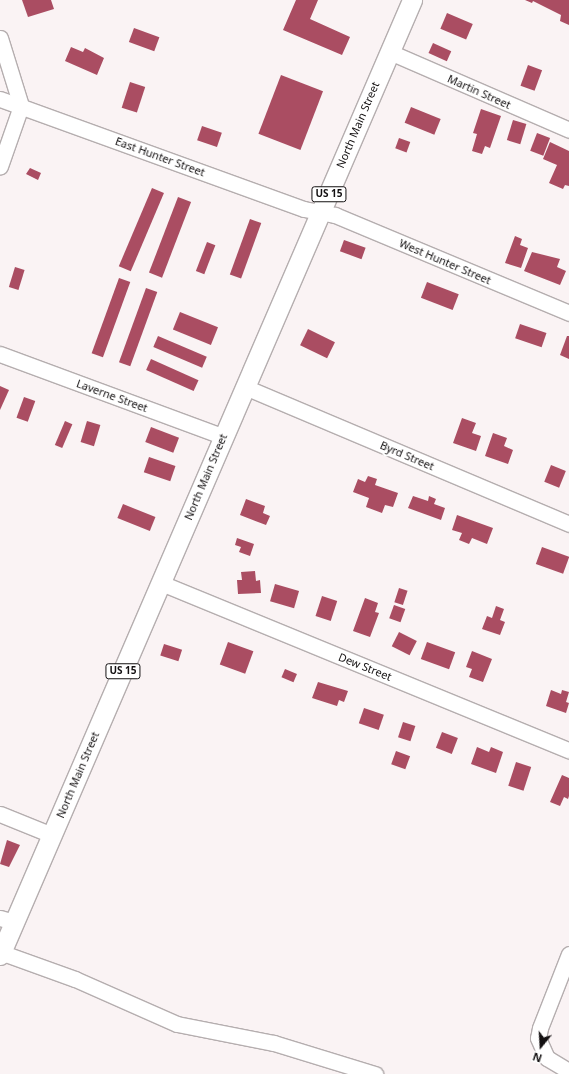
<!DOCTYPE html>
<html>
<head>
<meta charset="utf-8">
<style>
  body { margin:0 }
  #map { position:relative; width:569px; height:1074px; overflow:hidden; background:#faf3f4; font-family:"Noto Sans",sans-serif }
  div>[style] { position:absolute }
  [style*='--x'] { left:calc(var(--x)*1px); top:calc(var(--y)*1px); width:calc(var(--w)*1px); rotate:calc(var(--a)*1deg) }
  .building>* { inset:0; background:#aa4d62; transform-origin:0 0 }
  .roads { filter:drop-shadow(1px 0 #b5aeaf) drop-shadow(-1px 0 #b5aeaf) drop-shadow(0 1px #b5aeaf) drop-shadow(0 -1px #b5aeaf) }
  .minor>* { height:15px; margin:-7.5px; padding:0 7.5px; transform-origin:7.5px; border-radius:7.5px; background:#fff }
  .major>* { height:19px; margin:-9.5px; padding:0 9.5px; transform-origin:9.5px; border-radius:9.5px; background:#fff }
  span { translate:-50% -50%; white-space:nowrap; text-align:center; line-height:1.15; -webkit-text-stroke:4px #fff; paint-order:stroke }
  .shield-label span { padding:1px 3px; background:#fff; border:1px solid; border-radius:3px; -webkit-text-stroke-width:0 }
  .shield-label { font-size:10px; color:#131011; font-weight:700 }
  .street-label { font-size:11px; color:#131011 }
  .north { position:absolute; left:521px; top:1026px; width:40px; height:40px; -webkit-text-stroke:3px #fff; paint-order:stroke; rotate:198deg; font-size:11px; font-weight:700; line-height:16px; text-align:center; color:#131011 }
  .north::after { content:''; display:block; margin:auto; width:14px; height:18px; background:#131011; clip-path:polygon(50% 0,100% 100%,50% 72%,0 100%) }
</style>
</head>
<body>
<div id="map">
  <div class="building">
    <i style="clip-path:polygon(22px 0,51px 0,54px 9px,28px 17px)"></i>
    <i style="clip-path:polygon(296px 0,318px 0,310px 19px,350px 37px,342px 55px,283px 30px)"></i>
    <i style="clip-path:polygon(525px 0,569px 0,569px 25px,560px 21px,561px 15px,533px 1px,532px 3px)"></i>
    <i style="left:447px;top:13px;width:28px;height:17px;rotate:23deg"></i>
    <i style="left:134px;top:28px;width:27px;height:15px;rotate:20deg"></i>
    <i style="left:433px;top:43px;width:20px;height:11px;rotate:24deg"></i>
    <i style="clip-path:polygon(71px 47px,83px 52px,85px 48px,104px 58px,97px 75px,65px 61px)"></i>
    <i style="left:528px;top:65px;width:15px;height:22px;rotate:20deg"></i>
    <i style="left:281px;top:75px;width:45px;height:63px;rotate:21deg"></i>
    <i style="left:130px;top:82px;width:16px;height:27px;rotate:18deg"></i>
    <i style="left:411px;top:107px;width:32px;height:17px;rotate:22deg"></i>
    <i style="clip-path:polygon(481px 109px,501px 116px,490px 148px,485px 146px,482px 154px,472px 151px,477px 134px,473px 133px)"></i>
    <i style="left:513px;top:120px;width:14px;height:21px;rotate:17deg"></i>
    <i style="left:202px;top:126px;width:21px;height:15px;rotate:19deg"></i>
    <i style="left:537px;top:133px;width:14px;height:19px;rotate:21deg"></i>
    <i style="left:399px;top:138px;width:12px;height:11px;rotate:20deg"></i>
    <i style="clip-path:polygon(550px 142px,569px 151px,569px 186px,565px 185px,563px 189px,549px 183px,557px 165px,543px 159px)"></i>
    <i style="clip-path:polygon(30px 168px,41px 173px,38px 180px,26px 174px)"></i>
    <i style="left:152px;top:188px;width:13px;height:85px;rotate:23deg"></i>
    <i style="left:178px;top:197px;width:14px;height:81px;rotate:21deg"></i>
    <i style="left:250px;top:219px;width:12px;height:59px;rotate:20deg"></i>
    <i style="clip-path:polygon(515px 236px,522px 239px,520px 245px,528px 248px,521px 268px,505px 263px)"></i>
    <i style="left:344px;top:240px;width:23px;height:12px;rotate:20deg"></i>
    <i style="left:207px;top:242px;width:9px;height:31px;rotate:21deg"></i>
    <i style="clip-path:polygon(532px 252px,560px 259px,557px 267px,566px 271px,560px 285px,524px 271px)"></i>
    <i style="left:15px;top:267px;width:10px;height:21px;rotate:17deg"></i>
    <i style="left:119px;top:278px;width:12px;height:80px;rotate:20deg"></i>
    <i style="left:427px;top:282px;width:34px;height:17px;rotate:21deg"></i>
    <i style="left:146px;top:288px;width:12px;height:79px;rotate:20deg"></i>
    <i style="left:180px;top:312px;width:41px;height:19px;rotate:22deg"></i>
    <i style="left:520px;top:324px;width:28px;height:15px;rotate:19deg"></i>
    <i style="left:308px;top:329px;width:30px;height:18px;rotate:26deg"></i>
    <i style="left:158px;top:336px;width:53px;height:12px;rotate:23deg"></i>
    <i style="clip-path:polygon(567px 336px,569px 336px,569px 359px,560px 355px)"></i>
    <i style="left:151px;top:359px;width:52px;height:12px;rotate:24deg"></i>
    <i style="clip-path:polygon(0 386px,9px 390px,0 410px)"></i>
    <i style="left:24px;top:397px;width:12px;height:22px;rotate:20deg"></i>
    <i style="clip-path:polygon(462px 418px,476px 423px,472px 433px,481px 436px,476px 451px,453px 443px)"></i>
    <i style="left:65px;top:421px;width:8px;height:26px;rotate:23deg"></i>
    <i style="left:87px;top:421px;width:14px;height:22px;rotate:17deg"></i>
    <i style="left:151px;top:427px;width:30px;height:16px;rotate:21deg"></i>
    <i style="clip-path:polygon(493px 433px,507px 438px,504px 446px,513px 450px,508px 464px,485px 456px)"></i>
    <i style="left:149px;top:457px;width:28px;height:16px;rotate:19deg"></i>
    <i style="left:551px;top:465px;width:16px;height:18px;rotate:22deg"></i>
    <i style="clip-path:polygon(368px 476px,377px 479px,375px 485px,398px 493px,393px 507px,385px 505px,382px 513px,366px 507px,369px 498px,353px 492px,358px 479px,365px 482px)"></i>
    <i style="clip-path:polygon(413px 496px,428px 501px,429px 496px,436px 499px,434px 504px,445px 508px,441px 520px,408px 508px)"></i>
    <i style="clip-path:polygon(246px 499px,265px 506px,263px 513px,270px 516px,266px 525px,240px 515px)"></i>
    <i style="left:123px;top:504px;width:35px;height:15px;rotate:22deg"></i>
    <i style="clip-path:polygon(457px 515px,493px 528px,487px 544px,472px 538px,469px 544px,459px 540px,462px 533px,452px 530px)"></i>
    <i style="clip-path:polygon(237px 538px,254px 544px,250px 556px,239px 552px,241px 547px,235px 545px)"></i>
    <i style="left:542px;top:547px;width:29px;height:18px;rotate:20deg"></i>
    <i style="clip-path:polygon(255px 571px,256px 581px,260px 580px,261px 593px,238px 594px,237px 580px,242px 580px,241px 572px)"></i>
    <i style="left:275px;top:584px;width:25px;height:18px;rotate:16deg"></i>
    <i style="left:399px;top:588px;width:9px;height:15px;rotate:18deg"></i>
    <i style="left:322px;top:596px;width:16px;height:21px;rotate:18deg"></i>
    <i style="clip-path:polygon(365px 598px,378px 603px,375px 612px,379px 613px,370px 637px,353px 631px)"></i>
    <i style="left:394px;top:605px;width:12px;height:14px;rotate:20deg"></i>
    <i style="clip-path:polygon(496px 606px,504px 609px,500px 620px,505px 622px,500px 635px,482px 629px,487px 616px,492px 618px)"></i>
    <i style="left:399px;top:632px;width:20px;height:16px;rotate:27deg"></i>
    <i style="left:228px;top:642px;width:27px;height:24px;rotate:20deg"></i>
    <i style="left:427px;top:642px;width:30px;height:18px;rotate:20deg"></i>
    <i style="left:164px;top:644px;width:19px;height:12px;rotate:18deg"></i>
    <i style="clip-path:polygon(472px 651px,492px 659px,483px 682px,469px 677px,472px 669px,466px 667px)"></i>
    <i style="left:285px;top:669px;width:13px;height:9px;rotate:23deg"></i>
    <i style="clip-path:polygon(318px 682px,348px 691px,344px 702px,339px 700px,337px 706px,312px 698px)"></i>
    <i style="clip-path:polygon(551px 690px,561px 694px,562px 690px,569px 692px,566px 702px,569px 703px,566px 713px,546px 706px)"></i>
    <i style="left:364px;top:708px;width:21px;height:16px;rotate:19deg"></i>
    <i style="left:403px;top:722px;width:13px;height:16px;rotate:18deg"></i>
    <i style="left:442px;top:732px;width:17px;height:17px;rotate:21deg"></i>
    <i style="clip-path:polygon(477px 747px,489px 752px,491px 747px,503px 752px,496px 773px,471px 764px)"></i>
    <i style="left:396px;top:751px;width:15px;height:14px;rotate:20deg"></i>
    <i style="left:516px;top:762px;width:16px;height:25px;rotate:18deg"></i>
    <i style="clip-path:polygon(562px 775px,569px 778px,569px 796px,568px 799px,564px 797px,560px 806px,550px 802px)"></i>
    <i style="clip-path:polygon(7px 840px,20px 845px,9px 867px,0 864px)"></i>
  </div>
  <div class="roads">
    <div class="minor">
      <i style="--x:0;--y:38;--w:71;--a:72.8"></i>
      <i style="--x:21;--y:106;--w:64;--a:109.3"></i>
      <i style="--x:390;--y:52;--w:195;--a:23.5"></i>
      <i style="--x:0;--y:99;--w:323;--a:19.9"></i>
      <i style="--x:304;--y:209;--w:32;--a:11"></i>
      <i style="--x:335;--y:215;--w:254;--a:22.7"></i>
      <i style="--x:0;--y:354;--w:239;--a:20.3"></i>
      <i style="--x:245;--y:387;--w:352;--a:22.9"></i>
      <i style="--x:161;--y:583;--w:441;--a:22.3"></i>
      <i style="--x:0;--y:814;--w:56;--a:22"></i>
      <i style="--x:0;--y:918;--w:15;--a:16"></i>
      <i style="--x:0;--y:952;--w:80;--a:19.8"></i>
      <i style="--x:75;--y:979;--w:111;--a:23.8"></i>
      <i style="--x:177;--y:1024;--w:99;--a:11.1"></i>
      <i style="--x:274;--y:1043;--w:106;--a:17.1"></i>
      <i style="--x:569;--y:954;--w:79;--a:111.4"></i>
      <i style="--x:540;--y:1028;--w:10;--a:101"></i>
      <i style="--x:538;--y:1038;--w:22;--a:66"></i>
      <i style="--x:547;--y:1058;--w:26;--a:31"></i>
    </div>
    <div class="major">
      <i style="--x:0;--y:955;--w:1040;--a:-66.66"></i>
    </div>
  </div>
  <div class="shield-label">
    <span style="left:329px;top:194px">US 15</span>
    <span style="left:123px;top:671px">US 15</span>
  </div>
  <div class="street-label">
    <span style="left:479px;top:92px;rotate:24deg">Martin Street</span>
    <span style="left:358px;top:125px;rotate:-67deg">North Main Street</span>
    <span style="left:160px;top:157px;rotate:20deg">East Hunter Street</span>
    <span style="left:445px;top:262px;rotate:23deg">West Hunter Street</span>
    <span style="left:112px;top:396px;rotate:20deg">Laverne Street</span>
    <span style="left:407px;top:456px;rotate:23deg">Byrd Street</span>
    <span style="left:206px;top:477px;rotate:-67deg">North Main Street</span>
    <span style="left:365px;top:667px;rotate:22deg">Dew Street</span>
    <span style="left:78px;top:775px;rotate:-67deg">North Main Street</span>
  </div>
  <div class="north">N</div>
</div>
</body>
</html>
